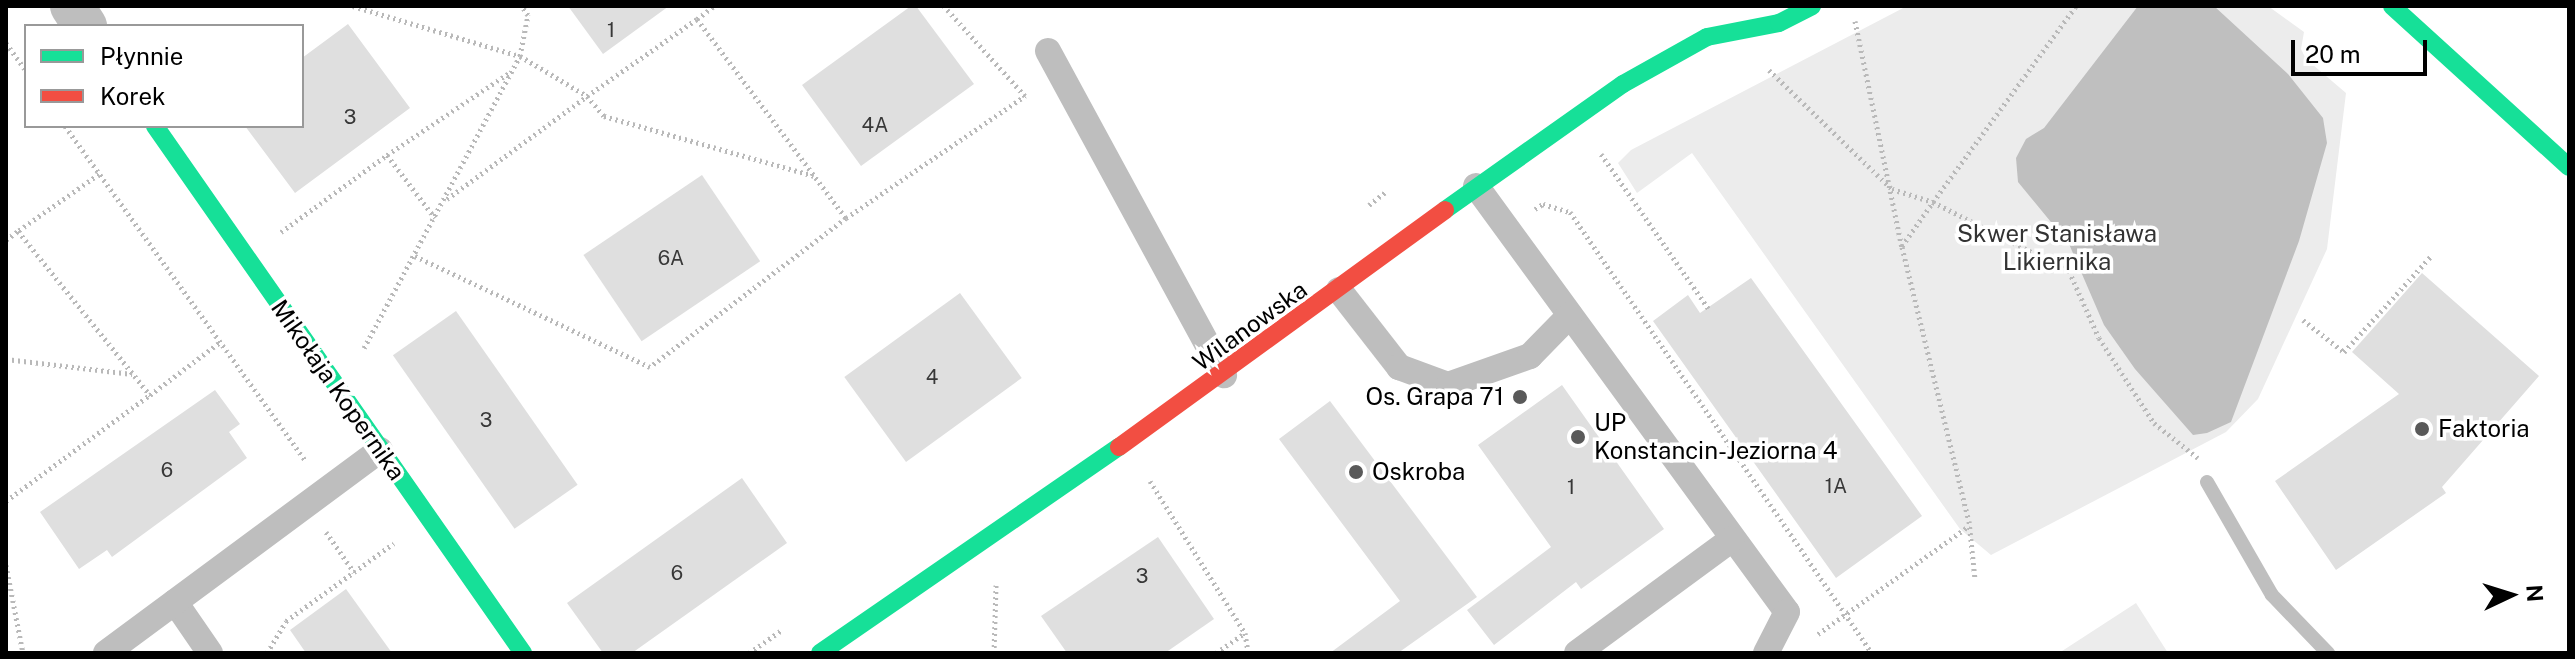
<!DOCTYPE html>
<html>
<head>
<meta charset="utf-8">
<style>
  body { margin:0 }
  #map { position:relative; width:2575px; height:659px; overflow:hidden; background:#fff; font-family:"Public Sans",sans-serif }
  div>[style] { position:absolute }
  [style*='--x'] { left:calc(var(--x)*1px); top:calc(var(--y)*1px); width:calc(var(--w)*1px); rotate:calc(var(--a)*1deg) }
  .green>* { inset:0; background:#ececec }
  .water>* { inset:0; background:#bfbfbf }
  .stream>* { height:14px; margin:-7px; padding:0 7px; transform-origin:7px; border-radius:7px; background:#bfbfbf }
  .building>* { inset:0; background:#dfdfdf; transform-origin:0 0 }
  .path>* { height:5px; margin-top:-2.5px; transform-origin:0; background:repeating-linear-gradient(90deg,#b9b9b9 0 2px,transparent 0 6px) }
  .lane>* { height:26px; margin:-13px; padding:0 13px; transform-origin:13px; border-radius:13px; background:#bebebe }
  .street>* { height:44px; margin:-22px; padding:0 22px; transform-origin:22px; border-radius:22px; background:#bebebe }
  .fast>* { height:18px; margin:-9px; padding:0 9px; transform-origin:9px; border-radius:9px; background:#16e098 }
  .jam>* { height:18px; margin:-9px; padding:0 9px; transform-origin:9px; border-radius:9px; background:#f24e42 }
  .dots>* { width:22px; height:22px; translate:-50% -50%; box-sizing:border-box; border:4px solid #fff; border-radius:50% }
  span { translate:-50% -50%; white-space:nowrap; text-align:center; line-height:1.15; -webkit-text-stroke:7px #fff; paint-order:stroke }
  .number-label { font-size:20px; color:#383838 }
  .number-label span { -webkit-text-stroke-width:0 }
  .park-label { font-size:24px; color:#333 }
  .street-label { font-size:24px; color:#000 }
  .poi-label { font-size:24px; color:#000 }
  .right { translate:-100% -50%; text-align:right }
  .left { translate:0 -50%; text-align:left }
  .frame { position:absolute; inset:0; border:8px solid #000; pointer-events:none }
  .legend { position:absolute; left:24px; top:24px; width:280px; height:104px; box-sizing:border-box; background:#fff; border:2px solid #999; margin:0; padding:10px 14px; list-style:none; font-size:24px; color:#000 }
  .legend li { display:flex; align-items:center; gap:16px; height:40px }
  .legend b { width:40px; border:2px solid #999 }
  .north { position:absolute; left:2471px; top:555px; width:80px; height:80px; -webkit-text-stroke:6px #fff; paint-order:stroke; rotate:86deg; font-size:22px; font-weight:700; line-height:32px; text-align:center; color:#000 }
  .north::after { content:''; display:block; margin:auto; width:28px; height:36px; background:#000; clip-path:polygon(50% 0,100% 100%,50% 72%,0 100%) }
  .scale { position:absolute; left:2291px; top:40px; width:136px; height:36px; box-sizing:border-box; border:4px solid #000; border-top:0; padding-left:10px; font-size:24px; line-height:28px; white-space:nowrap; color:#000; -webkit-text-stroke:6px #fff; paint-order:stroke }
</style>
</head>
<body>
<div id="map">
  <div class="green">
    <i style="clip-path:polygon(1907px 6px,2268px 6px,2304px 32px,2301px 49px,2306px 59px,2346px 93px,2327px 249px,2258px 399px,2226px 432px,1991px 555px,1960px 529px,1692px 153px,1637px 193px,1618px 163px,1631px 150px)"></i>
    <i style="clip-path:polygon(2136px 603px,2168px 653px,2059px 653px)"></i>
  </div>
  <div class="water">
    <i style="clip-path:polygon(2138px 6px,2214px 6px,2288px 74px,2323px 118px,2327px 143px,2299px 241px,2231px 422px,2207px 433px,2193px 435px,2135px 369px,2104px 325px,2069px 244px,2018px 182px,2016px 158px,2026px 139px,2044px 128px)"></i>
  </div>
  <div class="stream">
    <i style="--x:2207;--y:482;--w:130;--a:60.1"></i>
    <i style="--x:2272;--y:595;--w:81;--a:46"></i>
  </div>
  <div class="building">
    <i style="clip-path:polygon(568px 6px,669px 6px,603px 54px)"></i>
    <i style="clip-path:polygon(911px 6px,916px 6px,974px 84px,861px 166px,802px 85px)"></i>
    <i style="clip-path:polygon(348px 24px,410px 108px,295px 193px,245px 126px,302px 126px,302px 58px)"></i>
    <i style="left:702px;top:175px;width:104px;height:143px;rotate:56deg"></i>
    <i style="clip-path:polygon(2422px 273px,2539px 376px,2442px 487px,2446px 493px,2336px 570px,2275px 481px,2399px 394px,2352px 352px)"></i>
    <i style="clip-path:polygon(1751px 278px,1922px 516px,1836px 578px,1653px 321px,1688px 295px,1700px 313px)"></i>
    <i style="left:960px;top:293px;width:105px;height:143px;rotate:54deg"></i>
    <i style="left:456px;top:311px;width:212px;height:77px;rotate:55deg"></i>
    <i style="clip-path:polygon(1562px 385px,1664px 529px,1581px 589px,1576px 582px,1494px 645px,1467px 610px,1551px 547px,1478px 445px)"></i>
    <i style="clip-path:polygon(215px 390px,240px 424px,229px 432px,247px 458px,112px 557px,107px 550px,79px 569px,40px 512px)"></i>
    <i style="clip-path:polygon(1330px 401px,1477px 597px,1398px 653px,1330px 653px,1400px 601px,1279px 439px)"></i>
    <i style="clip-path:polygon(742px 478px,787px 543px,632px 653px,603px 653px,567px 603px)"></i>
    <i style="clip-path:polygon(1158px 537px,1214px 619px,1165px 653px,1067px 653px,1041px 616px)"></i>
    <i style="clip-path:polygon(346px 589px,392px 653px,306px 653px,290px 630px)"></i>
  </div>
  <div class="path">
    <i style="--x:353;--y:6;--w:174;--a:16.7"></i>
    <i style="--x:520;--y:56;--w:42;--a:-79"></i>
    <i style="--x:528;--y:15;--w:11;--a:-124"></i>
    <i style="--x:697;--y:19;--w:21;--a:-37"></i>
    <i style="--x:1855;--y:21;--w:231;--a:78.3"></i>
    <i style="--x:1902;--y:247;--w:282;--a:76.3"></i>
    <i style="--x:1969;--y:521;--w:58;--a:84.1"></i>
    <i style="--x:6;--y:43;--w:34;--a:54"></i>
    <i style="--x:1769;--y:70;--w:171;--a:44.1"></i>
    <i style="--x:1892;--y:189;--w:43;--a:17.6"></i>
    <i style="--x:1933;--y:202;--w:243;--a:-53.9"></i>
    <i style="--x:65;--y:126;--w:413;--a:54.3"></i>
    <i style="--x:1601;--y:154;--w:188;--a:55.2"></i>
    <i style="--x:387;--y:155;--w:147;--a:-33.9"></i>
    <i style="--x:99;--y:174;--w:99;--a:144.9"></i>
    <i style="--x:18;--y:231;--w:211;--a:51.2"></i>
    <i style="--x:150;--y:395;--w:88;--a:-37.1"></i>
    <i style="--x:447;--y:199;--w:174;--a:-36.3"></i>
    <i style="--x:587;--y:96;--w:26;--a:50"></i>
    <i style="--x:604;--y:116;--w:218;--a:15.9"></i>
    <i style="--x:1369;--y:205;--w:23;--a:-38"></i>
    <i style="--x:1535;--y:209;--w:9;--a:-32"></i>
    <i style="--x:1543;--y:204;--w:28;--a:17"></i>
    <i style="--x:1570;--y:212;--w:533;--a:55.62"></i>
    <i style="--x:846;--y:218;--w:217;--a:-34.3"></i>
    <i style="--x:1025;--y:96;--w:121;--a:-132"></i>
    <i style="--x:281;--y:232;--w:131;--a:-36"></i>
    <i style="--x:387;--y:155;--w:79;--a:52.7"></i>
    <i style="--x:6;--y:240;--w:15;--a:-37"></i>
    <i style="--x:1902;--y:246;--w:54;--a:-54.8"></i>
    <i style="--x:1933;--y:202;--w:153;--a:26.9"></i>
    <i style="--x:2069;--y:271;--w:73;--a:65.9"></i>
    <i style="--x:2099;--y:338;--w:101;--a:57.1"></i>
    <i style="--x:2154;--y:423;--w:56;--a:38.5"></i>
    <i style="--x:2303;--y:320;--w:52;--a:38"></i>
    <i style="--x:2344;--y:352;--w:131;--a:-47.8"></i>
    <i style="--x:364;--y:348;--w:331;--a:-61.9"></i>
    <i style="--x:520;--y:56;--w:78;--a:30.8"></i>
    <i style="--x:587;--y:96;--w:134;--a:-35"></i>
    <i style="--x:697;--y:19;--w:249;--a:53.2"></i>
    <i style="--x:846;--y:218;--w:246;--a:142.8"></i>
    <i style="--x:650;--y:367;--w:260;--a:-154.7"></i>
    <i style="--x:6;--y:359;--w:127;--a:6.8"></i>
    <i style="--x:1150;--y:481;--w:179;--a:58"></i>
    <i style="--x:1245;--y:633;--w:20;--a:81"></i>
    <i style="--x:6;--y:501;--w:179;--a:-36.4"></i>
    <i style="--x:326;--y:532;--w:49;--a:55"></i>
    <i style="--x:354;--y:572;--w:49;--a:-35.9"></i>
    <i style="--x:6;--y:565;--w:90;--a:79.1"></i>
    <i style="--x:1818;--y:634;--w:186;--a:-35.6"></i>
    <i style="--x:267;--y:653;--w:37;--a:-59"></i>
    <i style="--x:286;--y:621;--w:84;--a:-35.8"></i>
    <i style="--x:749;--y:653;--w:39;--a:-35"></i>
    <i style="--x:994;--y:653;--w:68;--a:-88.3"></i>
    <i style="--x:1216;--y:653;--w:35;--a:-35"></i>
  </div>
  <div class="lane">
    <i style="--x:1048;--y:51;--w:369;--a:61.5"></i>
    <i style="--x:1476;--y:186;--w:527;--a:53.87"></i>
    <i style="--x:1787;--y:612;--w:46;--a:117.1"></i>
    <i style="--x:1339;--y:290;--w:98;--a:52.1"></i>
    <i style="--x:1399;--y:367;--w:52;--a:20.2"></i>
    <i style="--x:1448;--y:385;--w:87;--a:-19.5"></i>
    <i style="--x:1530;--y:356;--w:57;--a:-45.7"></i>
    <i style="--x:175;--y:602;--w:62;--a:55.5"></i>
    <i style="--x:106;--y:653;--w:341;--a:-36.5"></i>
    <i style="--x:1577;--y:653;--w:192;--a:-36.3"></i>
  </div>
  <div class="street">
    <i style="--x:72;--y:6;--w:24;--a:57"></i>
  </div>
  <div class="fast">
    <i style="--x:2392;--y:6;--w:239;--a:42.3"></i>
    <i style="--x:155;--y:126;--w:643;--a:55.07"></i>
    <i style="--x:1445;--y:210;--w:218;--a:-35.3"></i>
    <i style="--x:1623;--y:84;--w:96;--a:-29.2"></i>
    <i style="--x:1707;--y:37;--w:73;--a:-11"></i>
    <i style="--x:1779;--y:23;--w:37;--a:-27"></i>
    <i style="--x:820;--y:653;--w:363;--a:-34.6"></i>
  </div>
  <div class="jam">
    <i style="--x:1119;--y:447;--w:403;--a:-36"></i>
  </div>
  <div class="dots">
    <i style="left:1520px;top:397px;background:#595959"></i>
    <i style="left:2422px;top:429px;background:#595959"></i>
    <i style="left:1578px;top:437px;background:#595959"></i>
    <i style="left:1356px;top:472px;background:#595959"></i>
  </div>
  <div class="number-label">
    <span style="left:611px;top:30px">1</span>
    <span style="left:350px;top:117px">3</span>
    <span style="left:875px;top:125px">4A</span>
    <span style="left:671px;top:258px">6A</span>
    <span style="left:932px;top:377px">4</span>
    <span style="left:486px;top:420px">3</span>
    <span style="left:167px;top:470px">6</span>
    <span style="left:1836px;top:486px">1A</span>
    <span style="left:1571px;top:487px">1</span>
    <span style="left:677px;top:573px">6</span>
    <span style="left:1142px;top:576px">3</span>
  </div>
  <div class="park-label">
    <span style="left:2057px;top:248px">Skwer Stanisława<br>Likiernika</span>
  </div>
  <div class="street-label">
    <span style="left:1250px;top:326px;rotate:-36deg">Wilanowska</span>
    <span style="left:338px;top:390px;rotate:55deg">Mikołaja Kopernika</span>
  </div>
  <div class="poi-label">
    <span class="right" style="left:1504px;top:397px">Os. Grapa 71</span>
    <span class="left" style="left:1594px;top:437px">UP<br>Konstancin-Jeziorna 4</span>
    <span class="left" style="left:2438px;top:429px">Faktoria</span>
    <span class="left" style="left:1372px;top:472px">Oskroba</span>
  </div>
  <div class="frame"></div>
  <ul class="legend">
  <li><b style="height:10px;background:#16e098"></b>Płynnie</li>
  <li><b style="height:10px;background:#f24e42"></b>Korek</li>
  </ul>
  <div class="north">N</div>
  <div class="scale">20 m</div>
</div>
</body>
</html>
